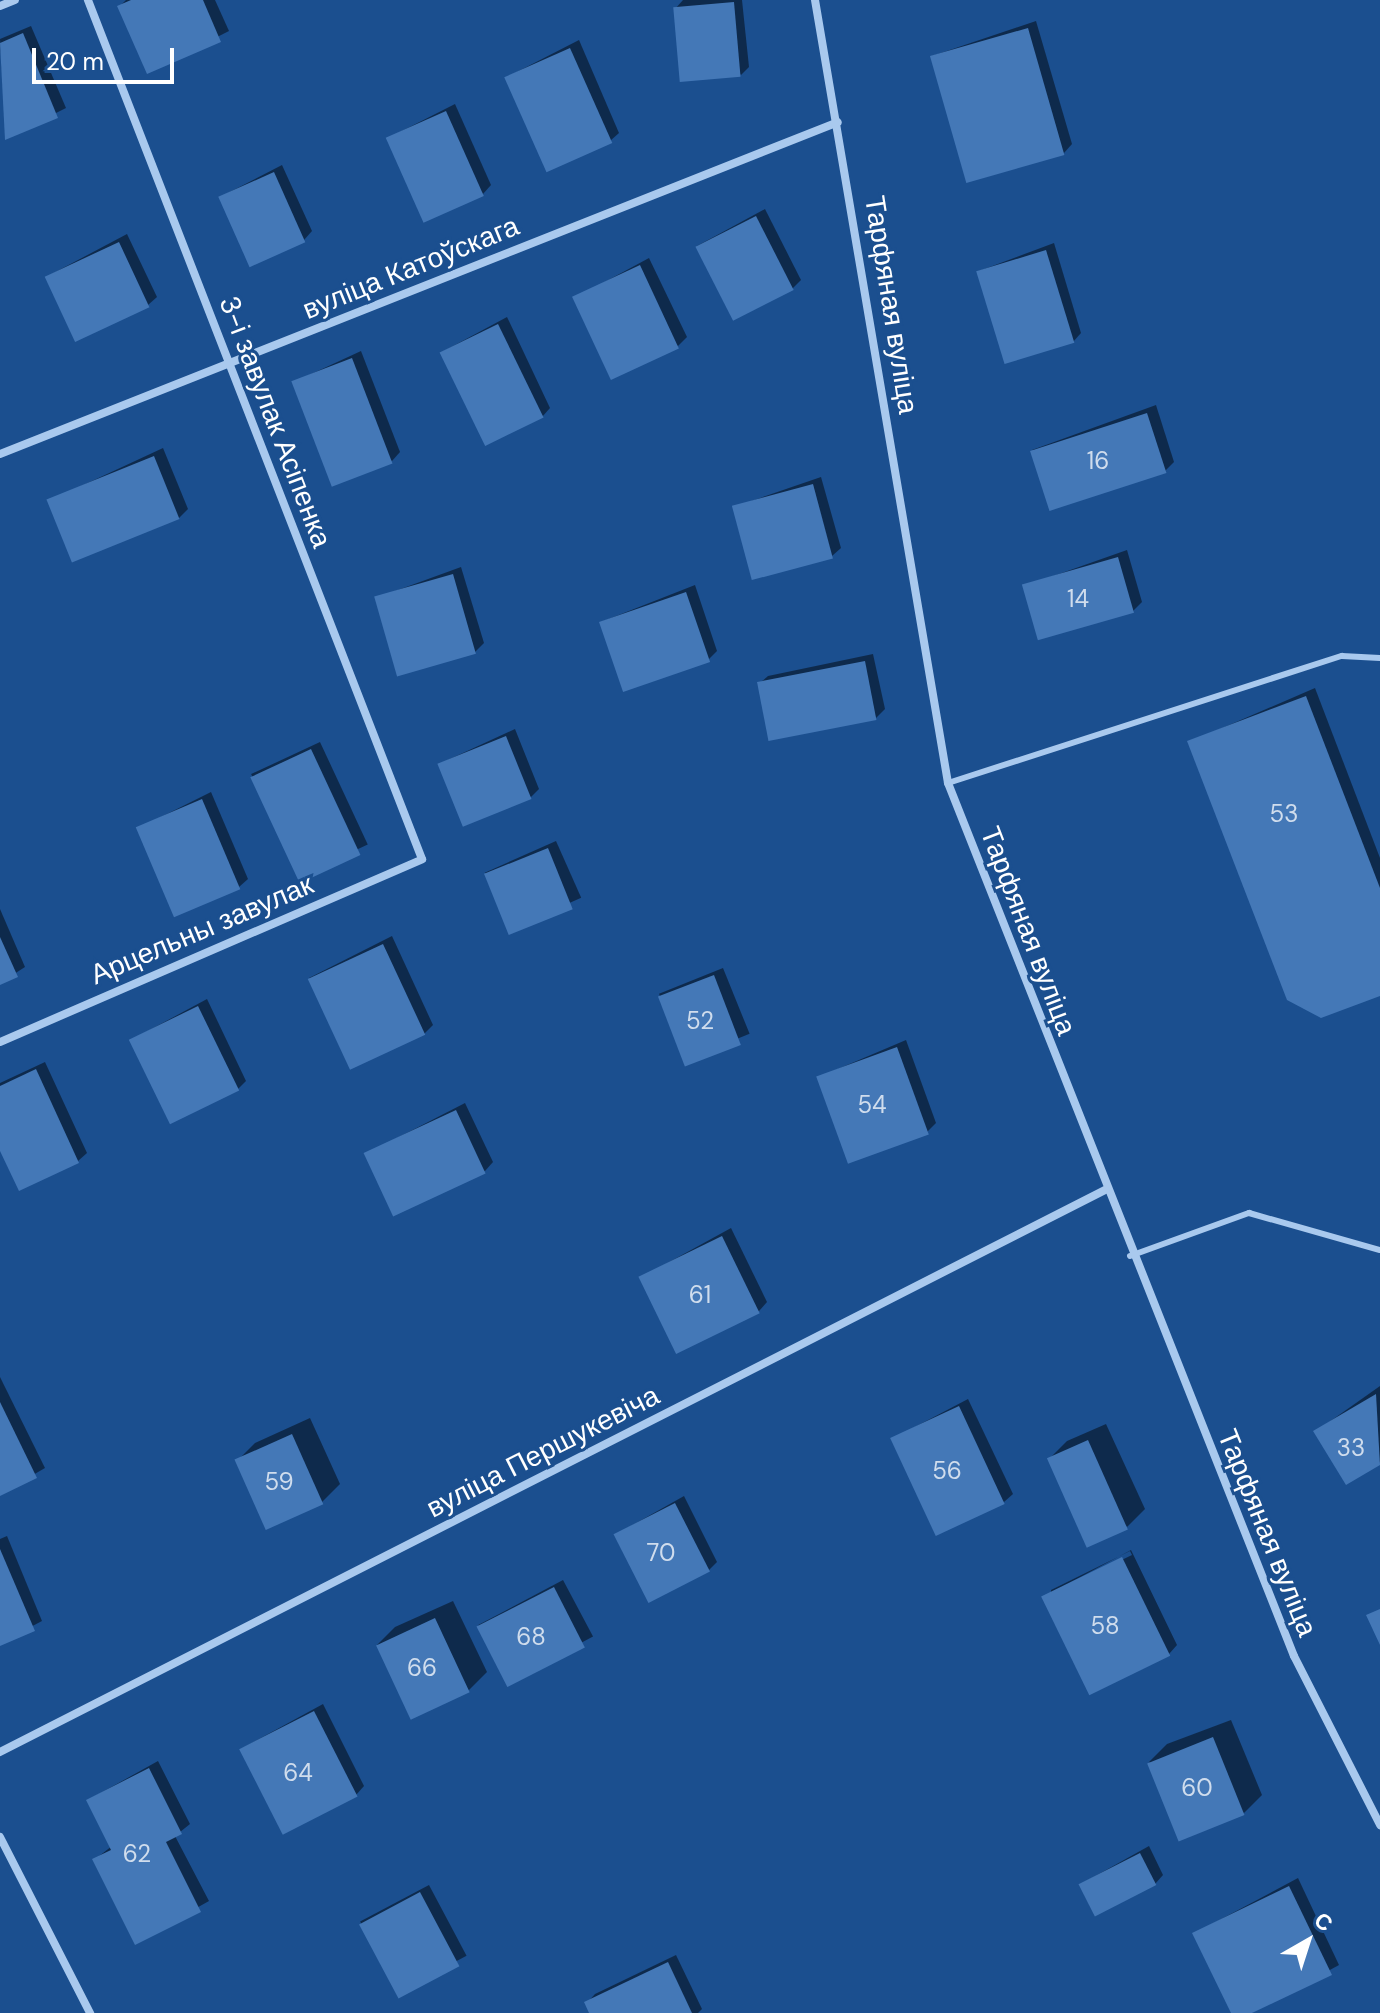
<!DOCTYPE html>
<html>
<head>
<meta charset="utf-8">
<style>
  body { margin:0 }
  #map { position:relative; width:1380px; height:2013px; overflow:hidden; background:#1b4f8f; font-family:"DM Sans",sans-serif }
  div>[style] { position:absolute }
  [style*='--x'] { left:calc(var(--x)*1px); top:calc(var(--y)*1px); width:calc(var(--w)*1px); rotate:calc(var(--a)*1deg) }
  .shadow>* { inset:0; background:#0007; transform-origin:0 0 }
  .building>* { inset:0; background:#4478b7; transform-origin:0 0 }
  .service>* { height:6px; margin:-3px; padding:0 3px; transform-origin:3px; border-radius:3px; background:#a9c9ee }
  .minor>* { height:8px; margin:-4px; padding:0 4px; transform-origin:4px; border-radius:4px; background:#a9c9ee }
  span { translate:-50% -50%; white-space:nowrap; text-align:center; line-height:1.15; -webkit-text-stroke:6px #1b4f8f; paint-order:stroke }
  .number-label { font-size:24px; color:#d0dded }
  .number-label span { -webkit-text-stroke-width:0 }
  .street-label { font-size:28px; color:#fff }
  .north { position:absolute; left:1268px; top:1901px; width:80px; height:80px; -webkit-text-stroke:6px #1b4f8f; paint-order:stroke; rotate:39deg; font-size:22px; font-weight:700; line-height:32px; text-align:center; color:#fff }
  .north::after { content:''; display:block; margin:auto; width:28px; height:36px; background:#fff; clip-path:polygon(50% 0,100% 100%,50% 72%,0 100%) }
  .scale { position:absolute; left:32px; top:48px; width:142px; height:36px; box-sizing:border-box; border:4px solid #fff; border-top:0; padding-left:10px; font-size:24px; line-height:28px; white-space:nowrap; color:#fff; -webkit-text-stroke:6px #1b4f8f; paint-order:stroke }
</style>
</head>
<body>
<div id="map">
  <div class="shadow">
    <i style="clip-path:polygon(126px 0,215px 0,229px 31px,148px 72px,120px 6px)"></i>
    <i style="clip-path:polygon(683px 0,742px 0,749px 67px,741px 75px,675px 9px)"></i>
    <i style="clip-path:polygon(1036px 21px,1072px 144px,1064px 153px,932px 56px)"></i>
    <i style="clip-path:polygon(31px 26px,66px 108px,6px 138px,0 39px)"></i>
    <i style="clip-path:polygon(579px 40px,619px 133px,610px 141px,507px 77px)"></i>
    <i style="clip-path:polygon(455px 104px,491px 185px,483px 194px,388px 138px)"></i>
    <i style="clip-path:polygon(282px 165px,312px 231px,304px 240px,220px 197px)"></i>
    <i style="clip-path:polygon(765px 209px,801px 280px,792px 289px,697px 246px)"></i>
    <i style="clip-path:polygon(127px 234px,157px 297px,148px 305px,46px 277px)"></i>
    <i style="clip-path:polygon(1054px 243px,1081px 333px,1073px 342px,979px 271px)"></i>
    <i style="clip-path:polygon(649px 258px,687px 337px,678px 346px,575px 298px)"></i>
    <i style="clip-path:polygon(507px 317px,550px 408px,542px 417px,442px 352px)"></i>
    <i style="clip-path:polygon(361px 351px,400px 452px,392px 461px,294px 382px)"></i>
    <i style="clip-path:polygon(1156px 405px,1174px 462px,1165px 471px,1032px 450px)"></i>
    <i style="clip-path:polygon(163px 448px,188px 509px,179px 518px,49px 501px)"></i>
    <i style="clip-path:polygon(821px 477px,841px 548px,832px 556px,734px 507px)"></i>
    <i style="clip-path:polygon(1127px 550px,1142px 602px,1133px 611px,1025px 586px)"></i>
    <i style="clip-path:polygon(461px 567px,484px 643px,475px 652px,376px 598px)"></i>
    <i style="clip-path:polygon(695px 585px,717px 651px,708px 660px,601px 622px)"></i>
    <i style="clip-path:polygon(873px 654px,885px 709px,876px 718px,759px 684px,768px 676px)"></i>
    <i style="clip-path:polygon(1315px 688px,1380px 858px,1380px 994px,1190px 742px)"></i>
    <i style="clip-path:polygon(515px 729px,539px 789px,531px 797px,439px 764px)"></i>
    <i style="left:320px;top:742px;width:113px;height:76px;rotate:65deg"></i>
    <i style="clip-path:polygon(211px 792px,248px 879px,239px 887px,139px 828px)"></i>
    <i style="left:556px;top:841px;width:62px;height:78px;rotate:66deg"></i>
    <i style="clip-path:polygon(0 909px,25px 967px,0 983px)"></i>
    <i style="clip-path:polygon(392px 936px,433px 1025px,424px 1034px,309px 978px)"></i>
    <i style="left:723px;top:968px;width:71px;height:69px;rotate:68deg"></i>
    <i style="clip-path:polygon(207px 999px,246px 1081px,238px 1089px,131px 1040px)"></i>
    <i style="clip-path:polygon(906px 1040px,936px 1123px,927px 1132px,819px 1077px)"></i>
    <i style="clip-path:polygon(45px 1062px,87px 1153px,78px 1161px,0 1146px,0 1083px)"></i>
    <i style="clip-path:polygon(465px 1103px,493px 1162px,485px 1171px,366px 1154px)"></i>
    <i style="clip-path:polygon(731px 1228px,767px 1302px,759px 1311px,642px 1277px)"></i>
    <i style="clip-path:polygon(0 1377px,45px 1468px,0 1494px)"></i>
    <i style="clip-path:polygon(1380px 1386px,1380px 1462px,1346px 1483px,1315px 1432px)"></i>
    <i style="clip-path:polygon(968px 1399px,1013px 1494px,1004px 1502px,892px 1439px)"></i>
    <i style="clip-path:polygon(310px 1418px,340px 1484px,322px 1502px,268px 1527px,237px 1461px,255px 1443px)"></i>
    <i style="clip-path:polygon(1106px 1424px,1145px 1509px,1127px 1527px,1049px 1459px,1067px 1441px)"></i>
    <i style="clip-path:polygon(684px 1496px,717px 1562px,708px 1571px,615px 1535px)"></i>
    <i style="clip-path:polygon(7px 1536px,42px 1621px,0 1643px,0 1539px)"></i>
    <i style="clip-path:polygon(evenodd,1131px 1550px,1177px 1645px,1169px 1654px,1043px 1597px,1131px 1550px,1130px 1551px,1132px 1555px,1051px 1594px,1051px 1590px,1130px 1551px)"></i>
    <i style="left:563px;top:1580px;width:64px;height:96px;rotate:62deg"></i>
    <i style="clip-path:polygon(453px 1601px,487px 1672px,469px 1690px,377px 1645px,395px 1627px)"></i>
    <i style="clip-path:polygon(323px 1704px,364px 1786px,356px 1795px,241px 1749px)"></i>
    <i style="clip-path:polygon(1231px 1720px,1262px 1795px,1244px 1813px,1149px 1762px,1167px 1744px)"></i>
    <i style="clip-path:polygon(158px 1761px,190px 1824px,175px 1836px,209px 1901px,136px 1942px,94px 1860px,112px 1846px,88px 1800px)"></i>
    <i style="clip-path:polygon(1149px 1846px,1163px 1875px,1155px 1884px,1081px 1884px)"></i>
    <i style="clip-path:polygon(1298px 1878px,1339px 1965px,1251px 2013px,1233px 2013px,1195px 1933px)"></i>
    <i style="left:429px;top:1885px;width:80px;height:78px;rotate:62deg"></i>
    <i style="clip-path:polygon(676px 1955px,702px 2009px,698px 2013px,592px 2013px,587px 2003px,595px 1994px)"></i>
  </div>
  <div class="building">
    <i style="clip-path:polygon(131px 0,203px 0,221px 42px,147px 74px,117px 6px)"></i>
    <i style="left:734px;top:2px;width:75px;height:61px;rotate:85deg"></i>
    <i style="left:1028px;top:28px;width:132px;height:102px;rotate:74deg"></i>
    <i style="clip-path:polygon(23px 33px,58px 118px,5px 140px,0 43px)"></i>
    <i style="left:570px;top:48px;width:104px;height:72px;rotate:66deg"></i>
    <i style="left:446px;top:111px;width:93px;height:66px;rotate:66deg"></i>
    <i style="left:274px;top:172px;width:77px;height:61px;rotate:66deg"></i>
    <i style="left:756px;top:216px;width:83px;height:68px;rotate:63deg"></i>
    <i style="left:119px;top:242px;width:72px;height:82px;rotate:65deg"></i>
    <i style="left:1046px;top:250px;width:97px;height:73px;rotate:73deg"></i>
    <i style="left:640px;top:265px;width:92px;height:75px;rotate:65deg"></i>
    <i style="left:498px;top:324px;width:104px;height:65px;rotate:64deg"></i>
    <i style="left:352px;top:358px;width:113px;height:65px;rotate:69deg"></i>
    <i style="left:1147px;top:413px;width:63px;height:123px;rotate:72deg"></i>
    <i style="left:154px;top:456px;width:68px;height:116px;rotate:68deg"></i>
    <i style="left:813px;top:484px;width:77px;height:84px;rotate:75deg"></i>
    <i style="left:1118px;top:557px;width:58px;height:100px;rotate:74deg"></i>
    <i style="left:453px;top:574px;width:83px;height:82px;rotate:74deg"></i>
    <i style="left:686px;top:592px;width:74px;height:92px;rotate:71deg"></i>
    <i style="left:865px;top:661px;width:60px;height:110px;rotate:79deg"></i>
    <i style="clip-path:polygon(1306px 696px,1380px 888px,1380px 996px,1321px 1018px,1287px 1000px,1187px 741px)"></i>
    <i style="left:506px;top:736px;width:68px;height:74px;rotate:68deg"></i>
    <i style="left:311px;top:749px;width:117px;height:67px;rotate:65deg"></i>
    <i style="left:202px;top:799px;width:98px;height:72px;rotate:67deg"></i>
    <i style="left:548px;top:848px;width:66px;height:69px;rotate:68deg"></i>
    <i style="clip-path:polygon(0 937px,18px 977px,0 985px)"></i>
    <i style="left:383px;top:944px;width:100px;height:83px;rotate:65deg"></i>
    <i style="left:714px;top:975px;width:75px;height:60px;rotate:69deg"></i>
    <i style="left:198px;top:1006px;width:94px;height:77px;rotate:64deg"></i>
    <i style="left:897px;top:1047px;width:93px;height:86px;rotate:70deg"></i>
    <i style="clip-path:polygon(36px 1069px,79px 1163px,19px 1191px,0 1151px,0 1086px)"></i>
    <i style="left:456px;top:1110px;width:70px;height:102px;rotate:65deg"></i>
    <i style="left:722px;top:1236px;width:86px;height:93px;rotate:64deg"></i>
    <i style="clip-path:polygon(1376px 1394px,1380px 1465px,1346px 1485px,1313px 1431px)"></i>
    <i style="clip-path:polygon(0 1402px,37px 1478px,0 1496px)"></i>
    <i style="left:959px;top:1406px;width:108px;height:76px;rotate:65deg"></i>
    <i style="left:292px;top:1434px;width:77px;height:63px;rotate:66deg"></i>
    <i style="left:1088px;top:1440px;width:98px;height:45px;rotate:66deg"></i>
    <i style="left:675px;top:1503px;width:77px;height:69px;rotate:63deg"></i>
    <i style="clip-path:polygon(0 1549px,35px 1631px,0 1646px)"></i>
    <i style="left:1122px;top:1557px;width:110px;height:90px;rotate:64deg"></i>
    <i style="left:554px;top:1587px;width:68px;height:87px;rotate:63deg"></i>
    <i style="clip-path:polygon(1380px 1609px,1380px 1645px,1366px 1615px)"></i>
    <i style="left:435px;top:1618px;width:82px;height:65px;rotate:65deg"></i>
    <i style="left:314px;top:1711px;width:96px;height:84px;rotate:63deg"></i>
    <i style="left:1213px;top:1737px;width:84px;height:71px;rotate:68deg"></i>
    <i style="clip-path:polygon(149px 1768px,182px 1834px,166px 1842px,201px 1912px,135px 1945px,92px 1859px,111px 1850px,86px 1800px)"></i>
    <i style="left:1140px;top:1853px;width:36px;height:69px;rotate:63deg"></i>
    <i style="clip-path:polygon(1289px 1886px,1332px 1975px,1252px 2013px,1231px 2013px,1192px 1933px)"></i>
    <i style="left:420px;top:1892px;width:84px;height:69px;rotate:62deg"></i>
    <i style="clip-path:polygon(668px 1962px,692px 2013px,589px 2013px,584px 2002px)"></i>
  </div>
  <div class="service">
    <i style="--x:948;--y:783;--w:414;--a:-17.9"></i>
    <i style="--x:1342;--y:656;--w:38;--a:3"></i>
    <i style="--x:1130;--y:1256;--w:127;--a:-19.9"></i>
    <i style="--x:1249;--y:1213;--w:136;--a:15.8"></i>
  </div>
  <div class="minor">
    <i style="--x:815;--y:0;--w:794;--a:80.36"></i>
    <i style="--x:948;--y:783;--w:939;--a:68.38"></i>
    <i style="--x:1294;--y:1656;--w:190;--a:63"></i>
    <i style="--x:0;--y:6;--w:16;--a:-22"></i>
    <i style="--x:0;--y:454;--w:901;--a:-21.61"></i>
    <i style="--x:0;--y:1042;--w:460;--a:-23.4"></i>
    <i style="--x:422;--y:859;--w:922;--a:-111.25"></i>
    <i style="--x:0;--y:1752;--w:1240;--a:-26.96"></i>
    <i style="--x:0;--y:1837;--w:198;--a:62.9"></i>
  </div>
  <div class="number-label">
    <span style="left:1098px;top:461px">16</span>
    <span style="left:1078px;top:599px">14</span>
    <span style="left:1284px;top:814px">53</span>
    <span style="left:700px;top:1021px">52</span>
    <span style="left:872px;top:1105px">54</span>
    <span style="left:700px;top:1295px">61</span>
    <span style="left:1351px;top:1448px">33</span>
    <span style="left:947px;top:1471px">56</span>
    <span style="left:279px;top:1482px">59</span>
    <span style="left:661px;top:1553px">70</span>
    <span style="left:1105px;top:1626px">58</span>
    <span style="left:531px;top:1637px">68</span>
    <span style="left:422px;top:1668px">66</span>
    <span style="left:298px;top:1773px">64</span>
    <span style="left:1197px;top:1788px">60</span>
    <span style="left:137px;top:1854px">62</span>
  </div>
  <div class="street-label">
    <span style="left:411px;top:268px;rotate:-22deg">вуліца Катоўскага</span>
    <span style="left:891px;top:305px;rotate:81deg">Тарфяная вуліца</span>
    <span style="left:275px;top:422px;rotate:69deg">3-і завулак Асіпенка</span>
    <span style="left:202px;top:930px;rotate:-23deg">Арцельны завулак</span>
    <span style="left:1028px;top:931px;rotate:69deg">Тарфяная вуліца</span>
    <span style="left:543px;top:1452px;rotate:-27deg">вуліца Першукевіча</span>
    <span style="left:1267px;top:1533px;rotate:68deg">Тарфяная вуліца</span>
  </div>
  <div class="north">С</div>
  <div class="scale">20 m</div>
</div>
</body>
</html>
